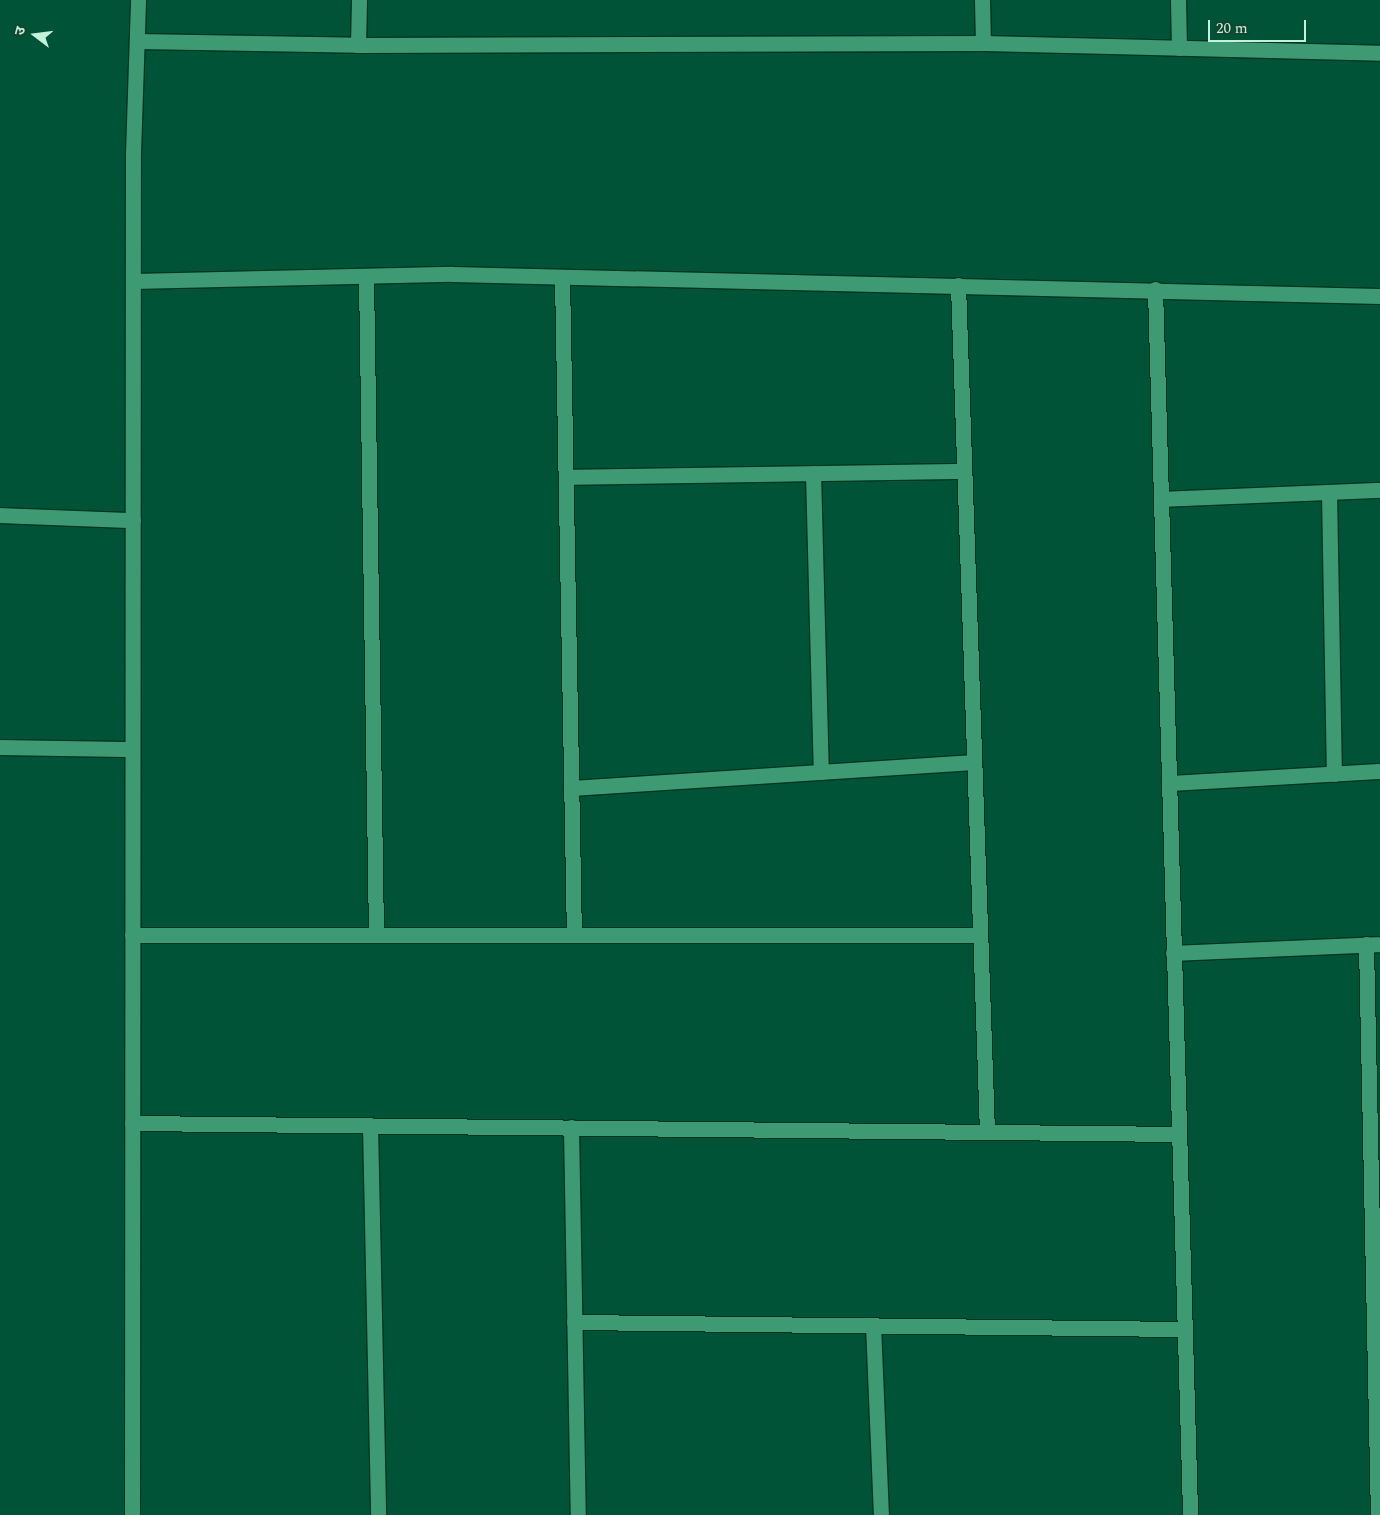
<!DOCTYPE html>
<html>
<head>
<meta charset="utf-8">
<style>
  body { margin:0 }
  #map { position:relative; width:1380px; height:1515px; overflow:hidden; background:#005337; font-family:Spectral,"Noto Sans Devanagari",serif }
  div>[style] { position:absolute }
  [style*='--x'] { left:calc(var(--x)*1px); top:calc(var(--y)*1px); width:calc(var(--w)*1px); rotate:calc(var(--a)*1deg) }
  .roads { filter:drop-shadow(1px 0 #003522) drop-shadow(-1px 0 #003522) drop-shadow(0 1px #003522) drop-shadow(0 -1px #003522) }
  .street>* { height:15px; margin:-7.5px; padding:0 7.5px; transform-origin:7.5px; border-radius:7.5px; background:#3e9a73 }
  span { translate:-50% -50%; white-space:nowrap; text-align:center; line-height:1.15; -webkit-text-stroke:4px #144531; paint-order:stroke }
  .north { position:absolute; left:10px; top:10px; width:50px; height:50px; -webkit-text-stroke:4px #144531; paint-order:stroke; rotate:285deg; font-size:14px; font-weight:700; line-height:20px; text-align:center; color:#c5f0d9 }
  .north::after { content:''; display:block; margin:auto; width:18px; height:22px; background:#c5f0d9; clip-path:polygon(50% 0,100% 100%,50% 72%,0 100%) }
  .scale { position:absolute; left:1208px; top:20px; width:98px; height:22px; box-sizing:border-box; border:2px solid #c5f0d9; border-top:0; padding-left:6px; font-size:15px; line-height:18px; white-space:nowrap; color:#c5f0d9; -webkit-text-stroke:4px #144531; paint-order:stroke }
</style>
</head>
<body>
<div id="map">
  <div class="roads">
    <div class="street">
      <i style="--x:982;--y:0;--w:43;--a:88.7"></i>
      <i style="--x:1178;--y:0;--w:48;--a:88.8"></i>
      <i style="--x:138;--y:41;--w:220;--a:1"></i>
      <i style="--x:358;--y:45;--w:625;--a:-0.18"></i>
      <i style="--x:983;--y:43;--w:397;--a:1.4"></i>
      <i style="--x:358;--y:45;--w:45;--a:-88.7"></i>
      <i style="--x:366;--y:276;--w:659;--a:89.13"></i>
      <i style="--x:562;--y:277;--w:658;--a:88.96"></i>
      <i style="--x:133;--y:281;--w:319;--a:-1.3"></i>
      <i style="--x:452;--y:274;--w:928;--a:1.36"></i>
      <i style="--x:958;--y:285;--w:846;--a:88.04"></i>
      <i style="--x:1155;--y:289;--w:1226;--a:88.36"></i>
      <i style="--x:813;--y:473;--w:299;--a:88.5"></i>
      <i style="--x:566;--y:477;--w:398;--a:-0.9"></i>
      <i style="--x:1329;--y:492;--w:282;--a:89"></i>
      <i style="--x:1161;--y:499;--w:219;--a:-2.4"></i>
      <i style="--x:0;--y:515;--w:133;--a:2.2"></i>
      <i style="--x:0;--y:747;--w:132;--a:0.9"></i>
      <i style="--x:1169;--y:783;--w:211;--a:-3.3"></i>
      <i style="--x:571;--y:788;--w:404;--a:-3.7"></i>
      <i style="--x:132;--y:935;--w:848;--a:0"></i>
      <i style="--x:1366;--y:944;--w:571;--a:88.8"></i>
      <i style="--x:1173;--y:953;--w:207;--a:-2.5"></i>
      <i style="--x:132;--y:1123;--w:1047;--a:0.6"></i>
      <i style="--x:370;--y:1125;--w:390;--a:88.8"></i>
      <i style="--x:571;--y:1127;--w:388;--a:89"></i>
      <i style="--x:574;--y:1322;--w:611;--a:0.66"></i>
      <i style="--x:873;--y:1325;--w:190;--a:87.6"></i>
      <i style="--x:132;--y:1515;--w:1362;--a:-89.96"></i>
      <i style="--x:133;--y:153;--w:153;--a:-88.1"></i>
    </div>
  </div>
  <div class="north">उ</div>
  <div class="scale">20 m</div>
</div>
</body>
</html>
